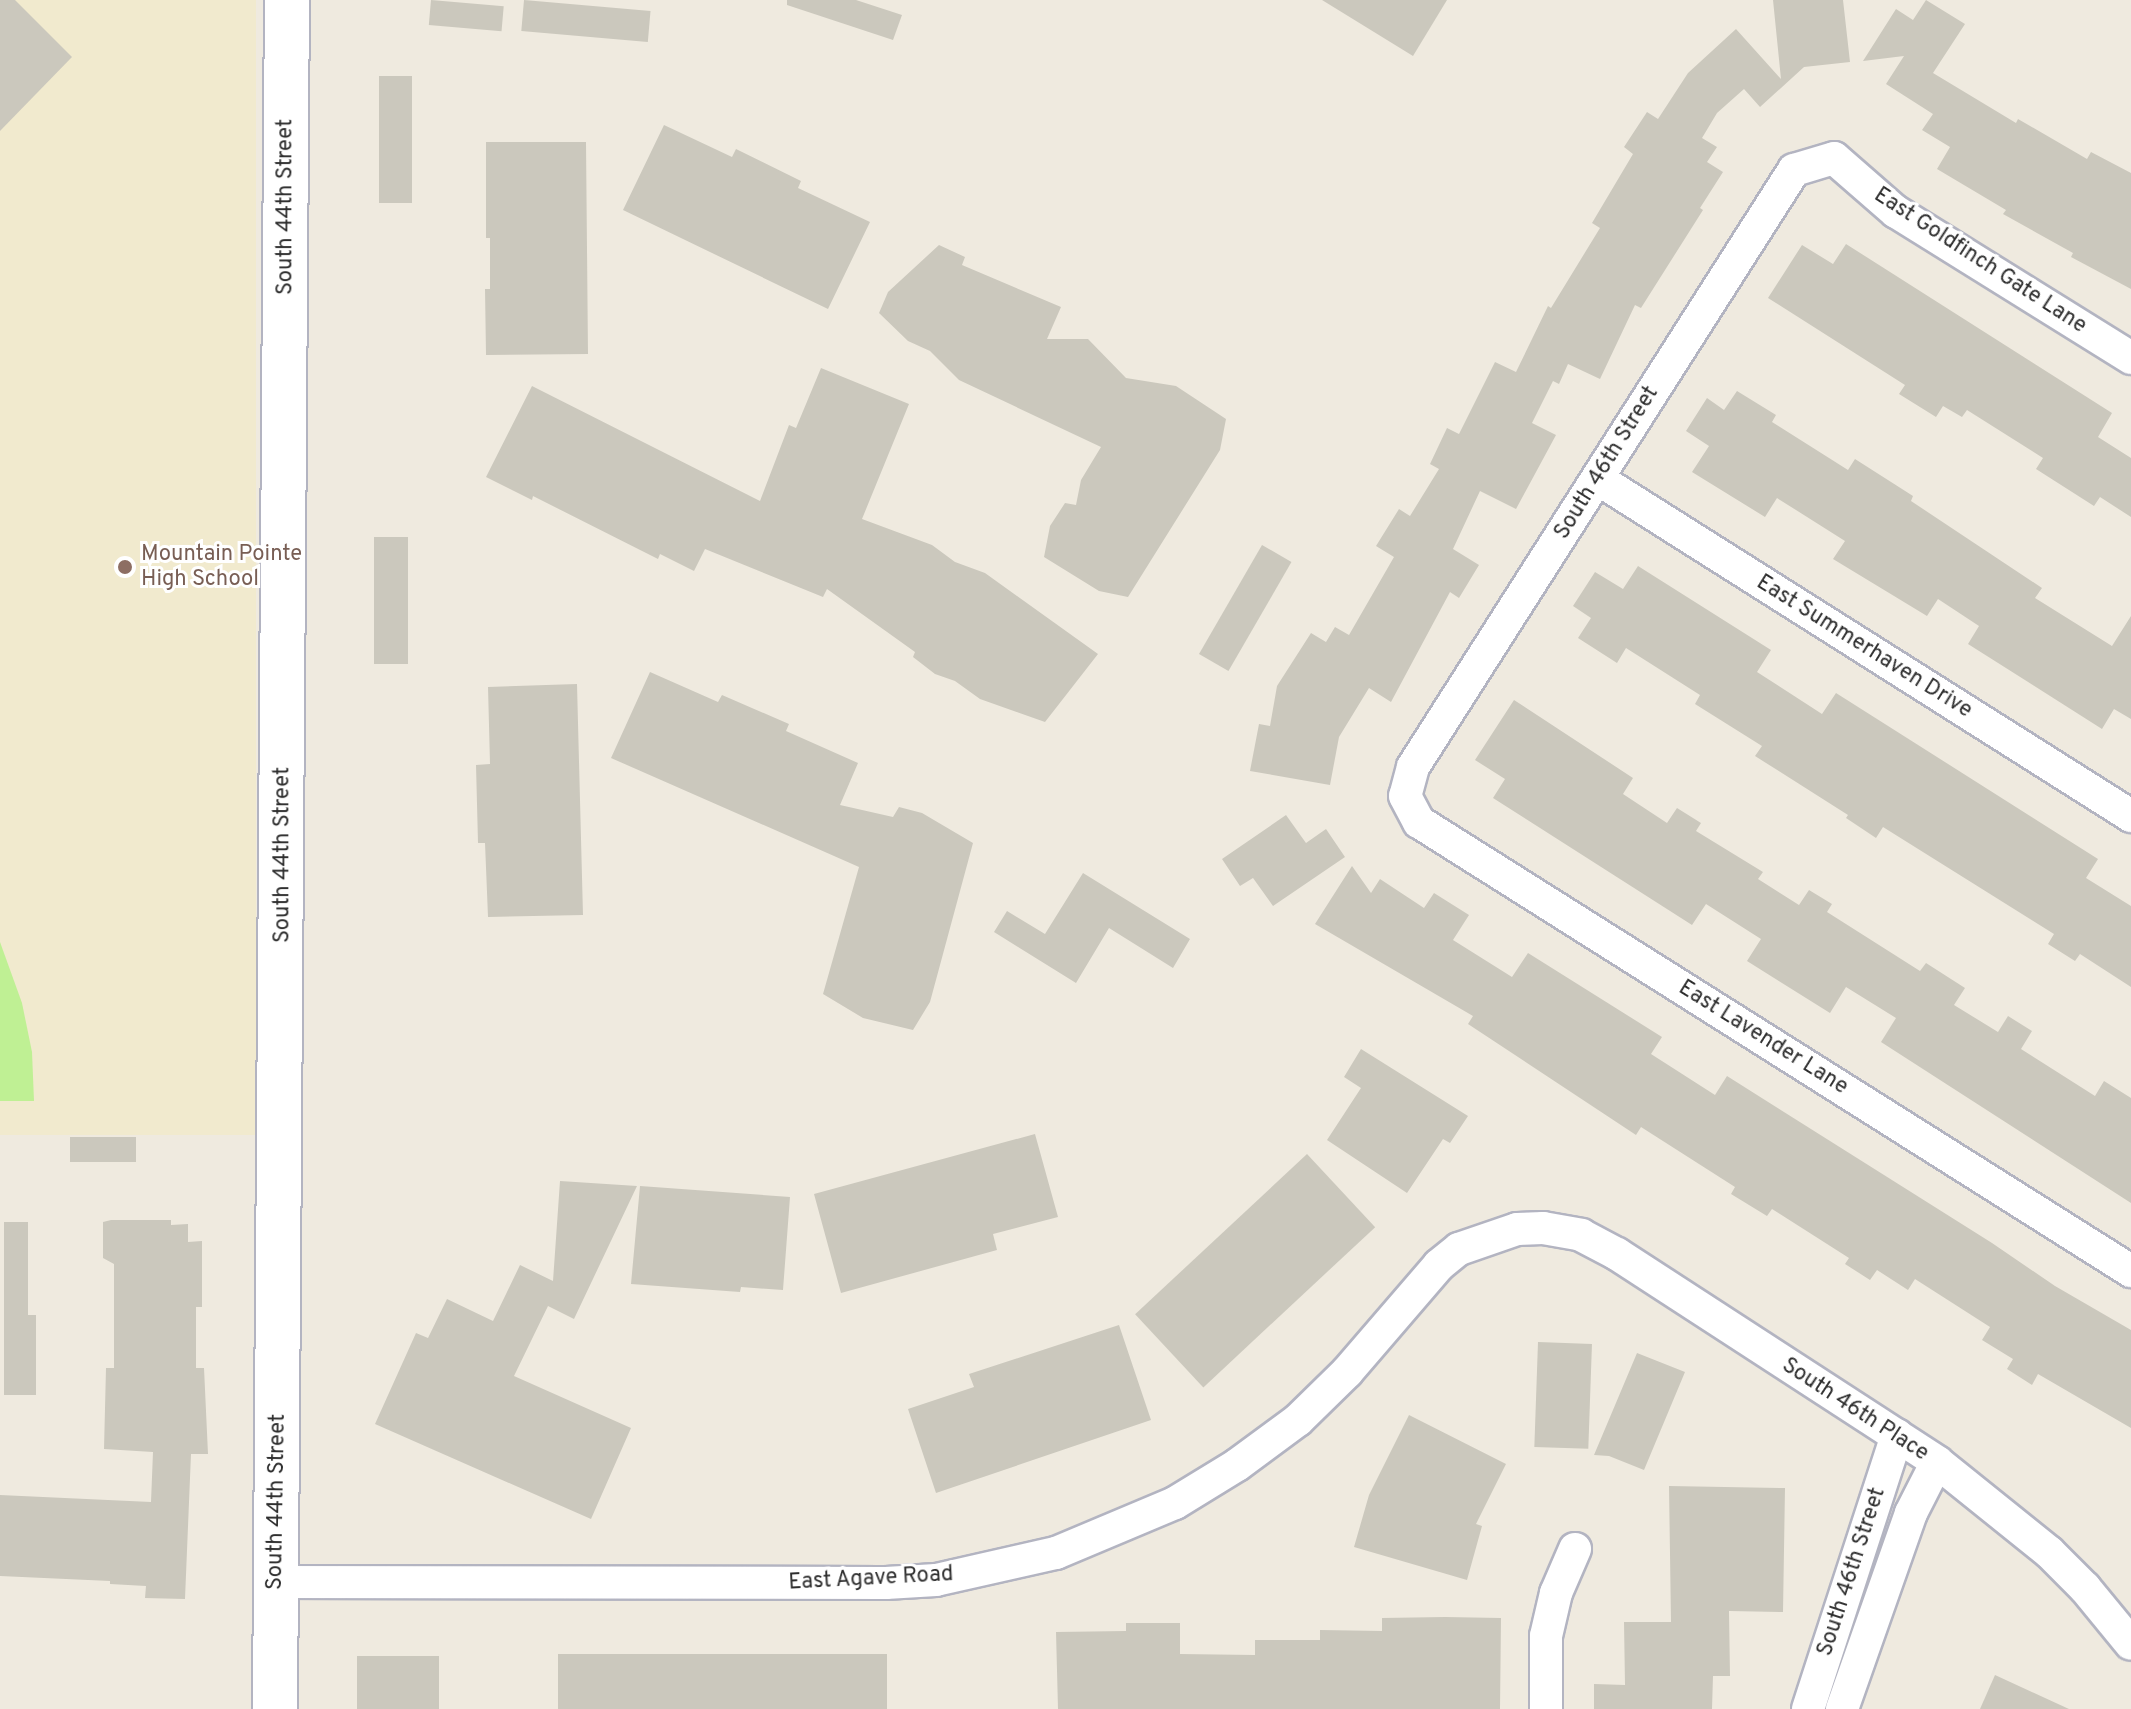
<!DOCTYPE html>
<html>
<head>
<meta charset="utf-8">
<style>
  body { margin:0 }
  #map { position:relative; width:2131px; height:1709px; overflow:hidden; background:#efeadf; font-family:Overpass,sans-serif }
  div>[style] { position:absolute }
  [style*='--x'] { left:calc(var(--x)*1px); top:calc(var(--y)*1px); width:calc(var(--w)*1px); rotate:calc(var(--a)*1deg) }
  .education>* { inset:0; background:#f1eace; transform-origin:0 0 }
  .pitch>* { inset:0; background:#bff094 }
  .building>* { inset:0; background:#cbc8bd; transform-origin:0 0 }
  .roads { filter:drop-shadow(2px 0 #b3b4c1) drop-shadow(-2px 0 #b3b4c1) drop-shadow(0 2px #b3b4c1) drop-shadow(0 -2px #b3b4c1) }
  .street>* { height:32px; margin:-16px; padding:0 16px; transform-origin:16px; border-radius:16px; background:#fff }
  .secondary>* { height:44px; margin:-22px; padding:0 22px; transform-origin:22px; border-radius:22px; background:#fff }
  .dots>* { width:22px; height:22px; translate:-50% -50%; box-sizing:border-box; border:4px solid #fff; border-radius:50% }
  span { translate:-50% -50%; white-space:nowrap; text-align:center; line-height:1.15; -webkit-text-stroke:6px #fff; paint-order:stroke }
  .street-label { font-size:22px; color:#2d2d2d }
  .education-label { font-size:22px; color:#785e54 }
  .left { translate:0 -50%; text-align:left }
</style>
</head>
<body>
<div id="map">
  <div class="education">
    <i style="left:0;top:0;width:256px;height:1135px"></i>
  </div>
  <div class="pitch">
    <i style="clip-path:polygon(0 942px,22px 1003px,32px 1052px,34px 1101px,0 1101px)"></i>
  </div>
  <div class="building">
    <i style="clip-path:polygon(0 0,15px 0,72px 57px,0 131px)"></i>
    <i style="left:431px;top:0;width:73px;height:25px;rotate:5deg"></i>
    <i style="left:524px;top:0;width:127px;height:31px;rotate:5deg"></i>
    <i style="clip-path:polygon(787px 0,856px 0,902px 15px,893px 40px,787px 5px)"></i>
    <i style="clip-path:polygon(1322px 0,1447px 0,1413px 56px)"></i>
    <i style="clip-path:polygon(1773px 0,1843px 0,1850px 62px,1804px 67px,1760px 107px,1744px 89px,1717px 113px,1702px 138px,1717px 147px,1707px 162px,1723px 172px,1700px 208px,1703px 210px,1641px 308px,1635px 305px,1600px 379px,1568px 364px,1559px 384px,1553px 381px,1532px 423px,1556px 435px,1516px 509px,1480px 491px,1453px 549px,1479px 565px,1459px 598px,1450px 592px,1391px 702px,1369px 688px,1339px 737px,1330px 785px,1250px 771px,1259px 724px,1270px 726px,1277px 686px,1311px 633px,1326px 642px,1335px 627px,1349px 635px,1394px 557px,1376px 546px,1399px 509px,1410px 516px,1439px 469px,1430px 464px,1447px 428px,1459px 434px,1495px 362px,1516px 372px,1548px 306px,1551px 308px,1600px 228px,1592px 223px,1633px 154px,1624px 147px,1647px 112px,1658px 119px,1688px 73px,1736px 29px,1781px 79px)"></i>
    <i style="clip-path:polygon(1926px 0,1965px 24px,1933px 73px,2016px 123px,2018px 119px,2087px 159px,2091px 152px,2131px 173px,2131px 289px,2071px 257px,2073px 253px,2003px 214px,2006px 210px,1937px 169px,1950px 147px,1922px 130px,1933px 114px,1886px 84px,1904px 56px,1863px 61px,1896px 9px,1913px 20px)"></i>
    <i style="left:379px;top:76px;width:33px;height:127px"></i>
    <i style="clip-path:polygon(664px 125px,732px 157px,736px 149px,801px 181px,798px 188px,870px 222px,828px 309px,623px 210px)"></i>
    <i style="clip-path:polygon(486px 142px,586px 142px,588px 354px,486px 355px,485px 289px,490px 289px,490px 238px,486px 238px)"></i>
    <i style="clip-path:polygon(1846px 244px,2112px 413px,2098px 437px,2131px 458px,2131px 517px,2100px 497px,2094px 506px,2036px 469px,2043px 458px,1967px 410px,1962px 417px,1943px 406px,1936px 417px,1899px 394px,1905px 385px,1768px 298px,1802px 245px,1833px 264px)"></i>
    <i style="clip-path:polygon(939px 245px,965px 257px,962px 265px,1061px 307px,1047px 339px,1088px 339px,1126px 378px,1176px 386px,1226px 419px,1220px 450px,1128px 597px,1099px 591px,1044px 557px,1050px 526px,1065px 503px,1076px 505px,1081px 480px,1101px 447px,959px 380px,930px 351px,908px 341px,879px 313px,888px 292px)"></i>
    <i style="clip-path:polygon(821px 368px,909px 404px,862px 519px,932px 545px,955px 562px,985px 573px,1098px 654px,1045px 722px,980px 699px,955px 681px,935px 674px,913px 657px,915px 652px,827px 589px,823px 597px,705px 549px,694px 571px,660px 554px,658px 559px,533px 496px,532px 500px,486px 477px,532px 386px,760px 501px,789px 425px,796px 428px)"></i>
    <i style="clip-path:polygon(1737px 391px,1776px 415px,1772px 422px,1848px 470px,1855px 459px,1913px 496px,1911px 501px,2042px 588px,2035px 598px,2112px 646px,2131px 616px,2131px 719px,2114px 709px,2102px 729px,1968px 644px,1979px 626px,1938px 599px,1927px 616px,1833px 559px,1845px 541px,1777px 498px,1765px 517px,1692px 472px,1709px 446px,1686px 431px,1707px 398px,1724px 410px)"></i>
    <i style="left:374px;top:537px;width:34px;height:127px"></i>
    <i style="left:1262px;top:545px;width:34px;height:126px;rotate:30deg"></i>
    <i style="clip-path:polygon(1638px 566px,1771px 650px,1757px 672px,1822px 714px,1836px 693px,2098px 859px,2086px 878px,2131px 906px,2131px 987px,2080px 954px,2075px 961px,2048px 944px,2054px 934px,1883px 827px,1876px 838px,1846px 818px,1848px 815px,1755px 756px,1762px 746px,1695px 704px,1700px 695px,1626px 648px,1617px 663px,1578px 638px,1591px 618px,1573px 606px,1595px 572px,1623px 589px)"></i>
    <i style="clip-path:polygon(650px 672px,718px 702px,722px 695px,789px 724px,786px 731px,858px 763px,840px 805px,893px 817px,899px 807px,922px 813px,973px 843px,930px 1002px,913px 1030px,863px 1018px,823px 994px,859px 867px,611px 758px)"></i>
    <i style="clip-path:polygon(577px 684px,583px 915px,488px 917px,485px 843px,478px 843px,476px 765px,490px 764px,488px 687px)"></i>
    <i style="clip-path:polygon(1514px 700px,1633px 778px,1623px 794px,1667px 823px,1677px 808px,1701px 823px,1696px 831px,1763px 872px,1758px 879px,1799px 905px,1809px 890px,1832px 904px,1827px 912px,1920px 971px,1926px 963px,1965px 988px,1954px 1005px,1998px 1032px,2008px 1016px,2032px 1031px,2021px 1049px,2095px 1096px,2104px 1081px,2131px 1098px,2131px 1203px,1881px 1042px,1896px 1018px,1846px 987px,1830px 1013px,1747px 961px,1761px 939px,1706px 904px,1692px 925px,1493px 798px,1505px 779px,1475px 760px)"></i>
    <i style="clip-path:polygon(1286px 815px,1306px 843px,1326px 829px,1345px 857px,1273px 906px,1253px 878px,1240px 886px,1222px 859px)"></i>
    <i style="clip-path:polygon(1352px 866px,1371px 893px,1380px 879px,1424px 908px,1434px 893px,1469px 915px,1453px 940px,1512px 977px,1528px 953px,1662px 1037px,1651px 1054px,1715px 1095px,1727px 1076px,1992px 1243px,2055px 1286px,2131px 1330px,2131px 1428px,2038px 1374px,2032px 1385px,2007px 1369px,2013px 1359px,1982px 1340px,1990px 1327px,1915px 1279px,1908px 1290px,1877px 1270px,1870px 1280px,1845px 1264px,1849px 1258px,1772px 1209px,1767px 1216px,1731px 1194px,1735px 1187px,1641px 1127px,1636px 1135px,1468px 1024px,1473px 1016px,1315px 924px)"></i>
    <i style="clip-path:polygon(1083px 873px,1190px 939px,1173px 968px,1109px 928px,1076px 983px,994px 932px,1007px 911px,1045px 934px)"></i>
    <i style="clip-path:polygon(1361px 1049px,1468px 1116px,1450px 1143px,1443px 1139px,1407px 1193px,1327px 1140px,1361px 1088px,1344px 1077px)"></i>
    <i style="clip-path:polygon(1035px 1134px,1058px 1217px,993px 1234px,997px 1250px,841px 1293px,814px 1194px)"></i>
    <i style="left:70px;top:1137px;width:66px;height:25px"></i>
    <i style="left:1307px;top:1154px;width:100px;height:235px;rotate:47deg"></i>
    <i style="clip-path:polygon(560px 1181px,637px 1186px,574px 1319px,548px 1306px,514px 1376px,631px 1428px,591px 1519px,375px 1424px,416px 1333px,428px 1338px,447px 1299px,493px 1321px,520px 1265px,553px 1281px)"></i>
    <i style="clip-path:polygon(640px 1186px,790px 1197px,783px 1290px,741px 1287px,740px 1292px,631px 1284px)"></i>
    <i style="clip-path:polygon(111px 1220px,171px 1220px,171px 1225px,188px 1224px,188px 1242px,202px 1241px,202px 1307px,196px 1307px,196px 1368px,204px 1368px,208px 1454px,191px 1454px,185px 1599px,145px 1598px,146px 1586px,110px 1584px,110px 1581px,0 1576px,0 1495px,151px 1502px,153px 1452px,104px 1449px,106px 1368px,114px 1368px,114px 1264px,103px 1258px,103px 1222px)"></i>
    <i style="clip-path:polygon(4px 1222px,28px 1222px,28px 1315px,36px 1315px,36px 1395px,4px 1395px)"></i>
    <i style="clip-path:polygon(1119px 1325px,1151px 1420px,936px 1493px,908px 1409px,974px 1387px,969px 1374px)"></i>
    <i style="left:1538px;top:1342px;width:54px;height:105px;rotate:2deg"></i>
    <i style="clip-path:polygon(1637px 1353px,1685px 1372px,1644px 1470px,1609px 1456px,1594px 1455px)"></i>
    <i style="clip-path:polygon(1409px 1415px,1506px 1464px,1476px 1524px,1482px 1526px,1467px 1580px,1354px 1547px,1369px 1495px)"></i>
    <i style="clip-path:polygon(1669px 1486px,1785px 1488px,1783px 1612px,1729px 1611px,1730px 1676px,1713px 1676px,1712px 1709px,1594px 1709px,1594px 1684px,1625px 1685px,1624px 1622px,1671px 1622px)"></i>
    <i style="clip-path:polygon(1445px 1617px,1501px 1618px,1500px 1709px,1058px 1709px,1056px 1632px,1126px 1631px,1126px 1623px,1180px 1623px,1180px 1654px,1255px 1655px,1255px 1640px,1320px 1640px,1320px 1630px,1382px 1631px,1382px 1618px)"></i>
    <i style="left:558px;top:1654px;width:329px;height:55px"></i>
    <i style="left:357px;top:1656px;width:82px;height:53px"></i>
    <i style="clip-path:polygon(1995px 1675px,2069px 1709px,1980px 1709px)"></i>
  </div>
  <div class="roads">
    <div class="street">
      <i style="--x:2131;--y:358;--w:277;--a:-148.1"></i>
      <i style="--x:1896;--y:212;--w:82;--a:-138.9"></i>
      <i style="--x:1834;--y:158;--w:42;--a:163.3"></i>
      <i style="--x:1794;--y:170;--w:708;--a:122.55"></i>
      <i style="--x:1413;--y:767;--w:30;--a:105"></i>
      <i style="--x:1405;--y:796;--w:30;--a:62"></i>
      <i style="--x:1419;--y:822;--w:842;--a:32.24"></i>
      <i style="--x:1598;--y:479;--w:631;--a:32.3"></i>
      <i style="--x:276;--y:1582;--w:610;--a:0.09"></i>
      <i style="--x:886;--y:1583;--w:50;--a:-3.4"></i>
      <i style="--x:936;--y:1580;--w:123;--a:-12.7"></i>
      <i style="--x:1056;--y:1553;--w:129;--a:-22.8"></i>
      <i style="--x:1175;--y:1503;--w:73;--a:-31.5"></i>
      <i style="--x:1237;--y:1465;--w:76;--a:-36.4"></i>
      <i style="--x:1298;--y:1420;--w:69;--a:-44.4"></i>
      <i style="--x:1347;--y:1372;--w:141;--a:-49.3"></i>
      <i style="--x:1439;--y:1265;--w:26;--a:-39"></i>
      <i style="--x:1459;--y:1249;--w:61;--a:-19"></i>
      <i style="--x:1517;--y:1229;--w:26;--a:-2"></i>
      <i style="--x:1543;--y:1228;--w:39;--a:10"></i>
      <i style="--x:1581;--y:1235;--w:41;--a:27.8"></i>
      <i style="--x:1617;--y:1254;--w:382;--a:33"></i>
      <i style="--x:1937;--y:1462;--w:144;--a:38.8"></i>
      <i style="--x:2049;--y:1552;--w:51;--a:45"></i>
      <i style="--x:2085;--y:1588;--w:72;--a:50.6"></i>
      <i style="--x:1546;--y:1709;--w:73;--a:-90"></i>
      <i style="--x:1546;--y:1636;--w:44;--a:-76.9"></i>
      <i style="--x:1556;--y:1593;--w:48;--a:-66.6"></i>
      <i style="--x:1808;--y:1709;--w:288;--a:-72"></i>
      <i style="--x:1842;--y:1709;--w:208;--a:-70.6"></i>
      <i style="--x:1911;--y:1513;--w:57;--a:-63"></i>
    </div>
    <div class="secondary">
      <i style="--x:275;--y:1709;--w:1709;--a:-89.6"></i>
    </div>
  </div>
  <div class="dots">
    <i style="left:125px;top:567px;background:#8d6e63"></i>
  </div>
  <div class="street-label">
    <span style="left:286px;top:207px;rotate:-90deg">South 44th Street</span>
    <span style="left:1980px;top:261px;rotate:33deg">East Goldfinch Gate Lane</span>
    <span style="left:1607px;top:463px;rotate:-58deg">South 46th Street</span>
    <span style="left:1864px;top:647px;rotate:32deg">East Summerhaven Drive</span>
    <span style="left:283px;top:855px;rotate:-90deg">South 44th Street</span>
    <span style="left:1763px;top:1038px;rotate:32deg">East Lavender Lane</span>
    <span style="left:1855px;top:1410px;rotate:33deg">South 46th Place</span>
    <span style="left:277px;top:1502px;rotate:-89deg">South 44th Street</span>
    <span style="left:1852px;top:1572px;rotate:-72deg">South 46th Street</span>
    <span style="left:871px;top:1579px;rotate:-3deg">East Agave Road</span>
  </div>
  <div class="education-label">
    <span class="left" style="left:141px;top:567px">Mountain Pointe<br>High School</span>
  </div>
</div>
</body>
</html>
